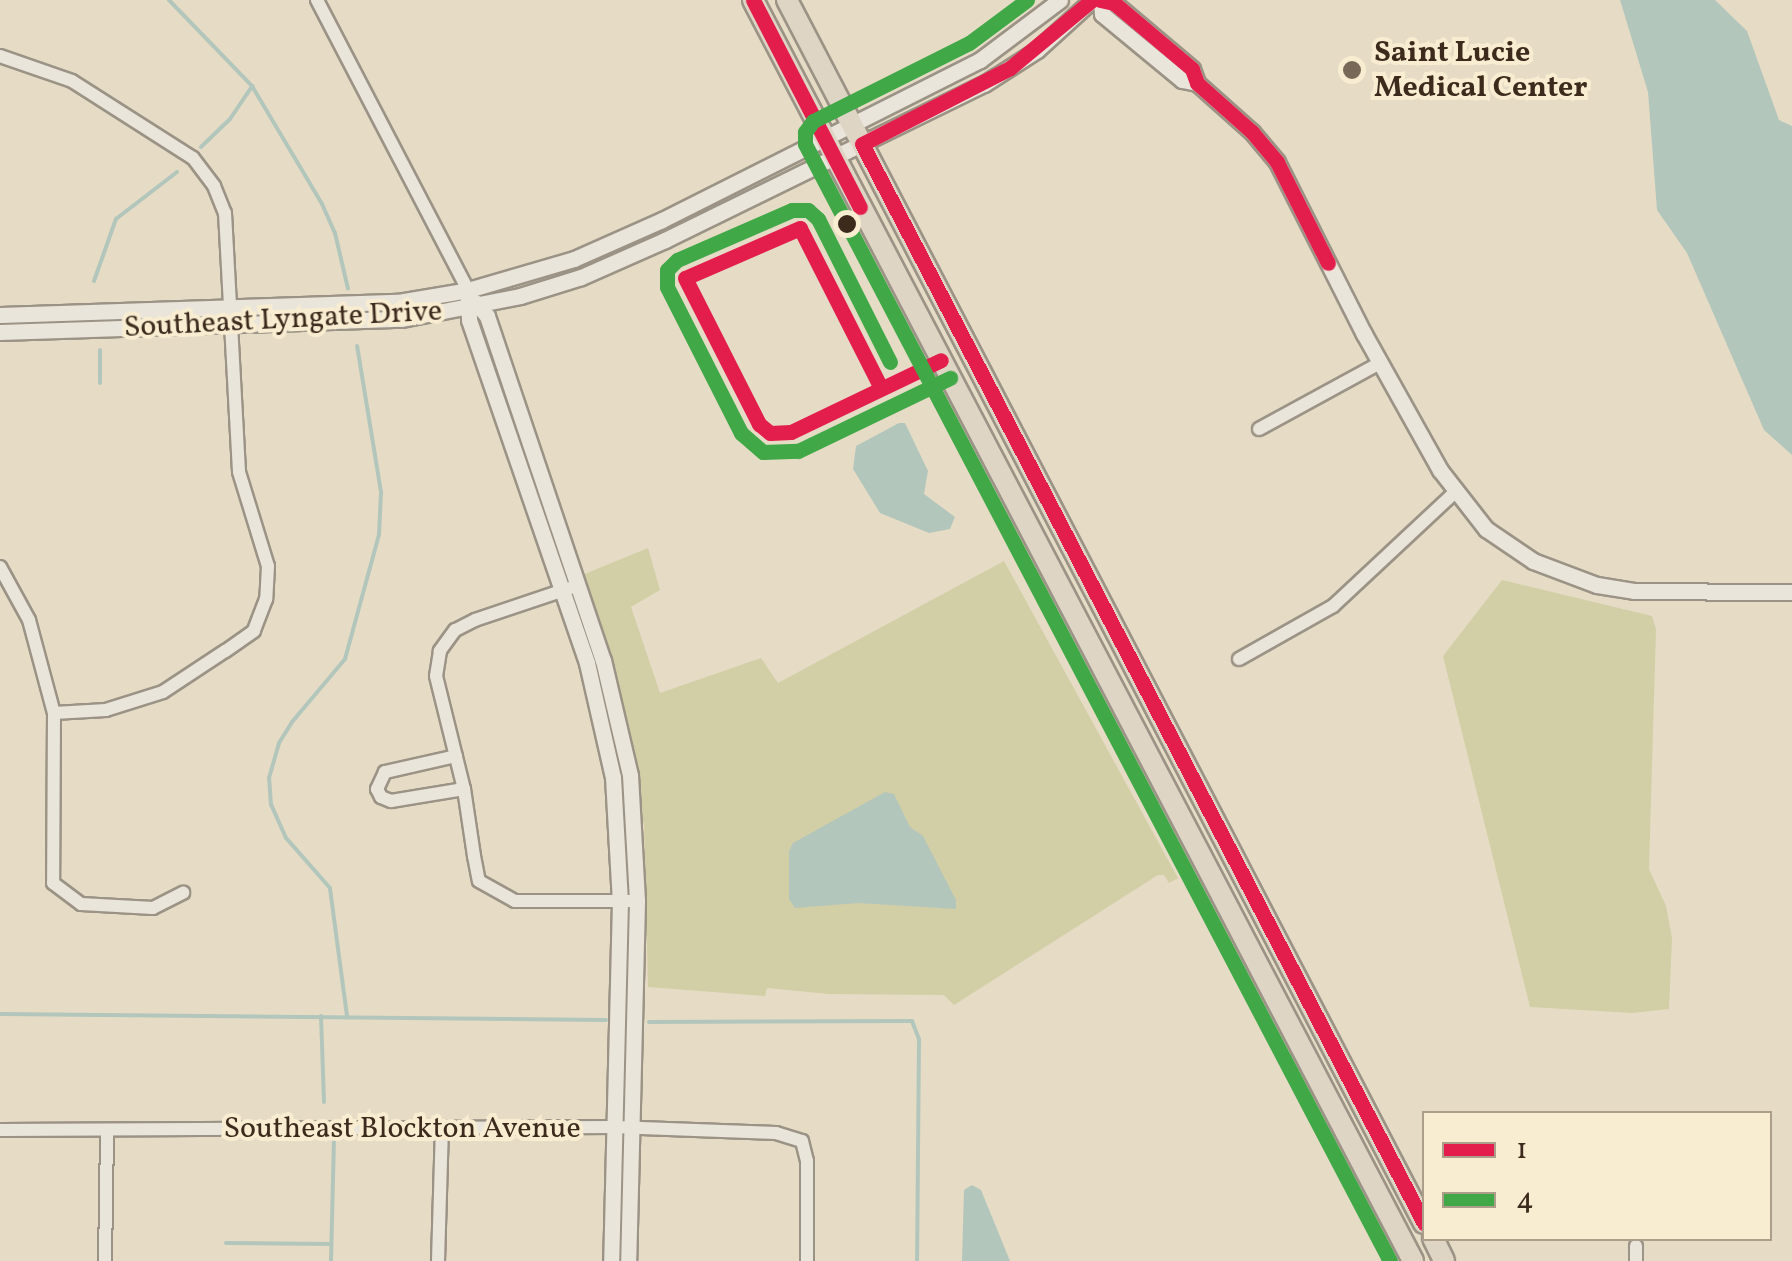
<!DOCTYPE html>
<html>
<head>
<meta charset="utf-8">
<style>
  body { margin:0 }
  #map { position:relative; width:1792px; height:1261px; overflow:hidden; background:#e6dcc6; font-family:Vollkorn,serif }
  div>[style] { position:absolute }
  [style*='--x'] { left:calc(var(--x)*1px); top:calc(var(--y)*1px); width:calc(var(--w)*1px); rotate:calc(var(--a)*1deg) }
  .green>* { inset:0; background:#d2cea6 }
  .water>* { inset:0; background:#b3c6bb }
  .stream>* { height:4px; margin:-2px; padding:0 2px; transform-origin:2px; border-radius:2px; background:#b3c6bb }
  .roads { filter:drop-shadow(2px 0 #9b9385) drop-shadow(-2px 0 #9b9385) drop-shadow(0 2px #9b9385) drop-shadow(0 -2px #9b9385) }
  .minor>* { height:12px; margin:-6px; padding:0 6px; transform-origin:6px; border-radius:6px; background:#eae5da }
  .tertiary>* { height:15px; margin:-7.5px; padding:0 7.5px; transform-origin:7.5px; border-radius:7.5px; background:#eae5da }
  .primary>* { height:20px; margin:-10px; padding:0 10px; transform-origin:10px; border-radius:10px; background:#ded5c5 }
  .bus-1>* { height:15px; margin:-7.5px; padding:0 7.5px; transform-origin:7.5px; border-radius:7.5px; background:#e31d4c }
  .bus-2>* { height:15px; margin:-7.5px; padding:0 7.5px; transform-origin:7.5px; border-radius:7.5px; background:#41a848 }
  .dots>* { width:28px; height:28px; translate:-50% -50%; box-sizing:border-box; border:5px solid #f8ecd1; border-radius:50% }
  span { translate:-50% -50%; white-space:nowrap; text-align:center; line-height:1.15; -webkit-text-stroke:8px #f8ecd1; paint-order:stroke }
  .poi-label { font-size:30px; color:#3c2a1d; font-weight:700 }
  .left { translate:0 -50%; text-align:left }
  .street-label { font-size:30px; color:#3c2a1d }
  .legend { position:absolute; left:1422px; top:1111px; width:350px; height:130px; box-sizing:border-box; background:#f8ecd1; border:2px solid #ad9e89; margin:0; padding:12px 18px; list-style:none; font-size:30px; color:#3c2a1d }
  .legend li { display:flex; align-items:center; gap:20px; height:50px }
  .legend b { width:50px; border:2px solid #ad9e89 }
</style>
</head>
<body>
<div id="map">
  <div class="green">
    <i style="clip-path:polygon(648px 548px,660px 590px,631px 607px,660px 693px,761px 658px,778px 683px,1004px 561px,1178px 878px,1169px 883px,1164px 875px,1158px 875px,954px 1005px,944px 995px,829px 994px,767px 988px,765px 996px,648px 987px,644px 825px,580px 576px)"></i>
    <i style="clip-path:polygon(1502px 580px,1652px 616px,1656px 629px,1649px 869px,1666px 906px,1672px 938px,1669px 1009px,1632px 1013px,1530px 1007px,1443px 656px)"></i>
  </div>
  <div class="water">
    <i style="clip-path:polygon(1620px 0,1715px 0,1747px 31px,1779px 120px,1792px 126px,1792px 455px,1764px 430px,1687px 253px,1657px 210px,1648px 92px)"></i>
    <i style="clip-path:polygon(899px 423px,905px 423px,928px 471px,924px 494px,955px 517px,950px 529px,929px 533px,880px 513px,853px 469px,856px 446px)"></i>
    <i style="clip-path:polygon(885px 792px,894px 794px,910px 827px,923px 836px,956px 900px,956px 909px,858px 903px,795px 908px,789px 899px,789px 851px,793px 843px)"></i>
    <i style="clip-path:polygon(972px 1185px,981px 1190px,1010px 1261px,962px 1261px,964px 1190px)"></i>
  </div>
  <div class="stream">
    <i style="--x:169;--y:0;--w:120;--a:46"></i>
    <i style="--x:252;--y:86;--w:137;--a:59.3"></i>
    <i style="--x:322;--y:204;--w:32;--a:66"></i>
    <i style="--x:335;--y:233;--w:57;--a:76.9"></i>
    <i style="--x:201;--y:147;--w:40;--a:-44"></i>
    <i style="--x:230;--y:119;--w:40;--a:-56"></i>
    <i style="--x:94;--y:281;--w:66;--a:-70.5"></i>
    <i style="--x:116;--y:219;--w:77;--a:-37.6"></i>
    <i style="--x:100;--y:350;--w:33;--a:90"></i>
    <i style="--x:0;--y:1014;--w:606;--a:0.57"></i>
    <i style="--x:321;--y:1016;--w:86;--a:88"></i>
    <i style="--x:347;--y:1016;--w:129;--a:-97.6"></i>
    <i style="--x:330;--y:888;--w:67;--a:-131.3"></i>
    <i style="--x:286;--y:838;--w:36;--a:-114"></i>
    <i style="--x:271;--y:805;--w:27;--a:-94"></i>
    <i style="--x:269;--y:778;--w:36;--a:-74"></i>
    <i style="--x:279;--y:743;--w:25;--a:-58"></i>
    <i style="--x:292;--y:722;--w:82;--a:-49.9"></i>
    <i style="--x:345;--y:659;--w:129;--a:-74.7"></i>
    <i style="--x:379;--y:535;--w:43;--a:-87.3"></i>
    <i style="--x:381;--y:492;--w:148;--a:-99.3"></i>
    <i style="--x:649;--y:1022;--w:263;--a:-0.2"></i>
    <i style="--x:912;--y:1021;--w:19;--a:69"></i>
    <i style="--x:919;--y:1039;--w:222;--a:90.5"></i>
    <i style="--x:226;--y:1243;--w:105;--a:0.5"></i>
    <i style="--x:331;--y:1261;--w:120;--a:-88.6"></i>
  </div>
  <div class="roads">
    <div class="minor">
      <i style="--x:317;--y:0;--w:327;--a:62.5"></i>
      <i style="--x:0;--y:56;--w:76;--a:19.1"></i>
      <i style="--x:72;--y:81;--w:143;--a:32.5"></i>
      <i style="--x:193;--y:158;--w:35;--a:53"></i>
      <i style="--x:214;--y:186;--w:29;--a:68"></i>
      <i style="--x:225;--y:213;--w:259;--a:86.9"></i>
      <i style="--x:239;--y:472;--w:98;--a:72.9"></i>
      <i style="--x:268;--y:566;--w:33;--a:93"></i>
      <i style="--x:266;--y:599;--w:34;--a:111"></i>
      <i style="--x:254;--y:631;--w:35;--a:145"></i>
      <i style="--x:225;--y:651;--w:74;--a:146.5"></i>
      <i style="--x:163;--y:692;--w:60;--a:162.5"></i>
      <i style="--x:106;--y:710;--w:52;--a:176.7"></i>
      <i style="--x:1259;--y:429;--w:138;--a:-28.6"></i>
      <i style="--x:0;--y:567;--w:60;--a:61.3"></i>
      <i style="--x:29;--y:620;--w:96;--a:75"></i>
      <i style="--x:54;--y:713;--w:170;--a:90.3"></i>
      <i style="--x:53;--y:883;--w:35;--a:37"></i>
      <i style="--x:81;--y:904;--w:72;--a:3.2"></i>
      <i style="--x:153;--y:908;--w:34;--a:-27"></i>
      <i style="--x:570;--y:588;--w:100;--a:161.4"></i>
      <i style="--x:475;--y:620;--w:22;--a:153"></i>
      <i style="--x:455;--y:630;--w:26;--a:126"></i>
      <i style="--x:440;--y:651;--w:25;--a:99"></i>
      <i style="--x:436;--y:676;--w:116;--a:76.1"></i>
      <i style="--x:464;--y:789;--w:68;--a:81.5"></i>
      <i style="--x:474;--y:856;--w:25;--a:79"></i>
      <i style="--x:479;--y:881;--w:41;--a:29.1"></i>
      <i style="--x:515;--y:901;--w:122;--a:0"></i>
      <i style="--x:1239;--y:659;--w:108;--a:-29.4"></i>
      <i style="--x:1333;--y:606;--w:166;--a:-43"></i>
      <i style="--x:456;--y:756;--w:73;--a:167.3"></i>
      <i style="--x:385;--y:772;--w:19;--a:115"></i>
      <i style="--x:377;--y:789;--w:9;--a:63"></i>
      <i style="--x:381;--y:797;--w:11;--a:22"></i>
      <i style="--x:391;--y:801;--w:74;--a:-9.3"></i>
      <i style="--x:0;--y:1130;--w:614;--a:-0.28"></i>
      <i style="--x:614;--y:1127;--w:162;--a:2.1"></i>
      <i style="--x:776;--y:1133;--w:27;--a:17"></i>
      <i style="--x:802;--y:1141;--w:21;--a:76"></i>
      <i style="--x:807;--y:1161;--w:100;--a:90"></i>
      <i style="--x:1636;--y:1246;--w:15;--a:90"></i>
      <i style="--x:105;--y:1261;--w:130;--a:-89.1"></i>
      <i style="--x:438;--y:1261;--w:133;--a:-88.3"></i>
    </div>
    <div class="tertiary">
      <i style="--x:1100;--y:0;--w:14;--a:12"></i>
      <i style="--x:1114;--y:3;--w:102;--a:40.2"></i>
      <i style="--x:1192;--y:69;--w:15;--a:70"></i>
      <i style="--x:1197;--y:83;--w:74;--a:41.7"></i>
      <i style="--x:1252;--y:132;--w:39;--a:50"></i>
      <i style="--x:1277;--y:162;--w:193;--a:63.2"></i>
      <i style="--x:1364;--y:334;--w:156;--a:60.8"></i>
      <i style="--x:1440;--y:470;--w:75;--a:52.1"></i>
      <i style="--x:1486;--y:529;--w:57;--a:34.2"></i>
      <i style="--x:1533;--y:561;--w:68;--a:20.6"></i>
      <i style="--x:1597;--y:585;--w:37;--a:9"></i>
      <i style="--x:1634;--y:591;--w:158;--a:0.4"></i>
      <i style="--x:1101;--y:2;--w:12;--a:85"></i>
      <i style="--x:1102;--y:14;--w:104;--a:39.5"></i>
      <i style="--x:1182;--y:80;--w:15;--a:11"></i>
      <i style="--x:468;--y:299;--w:21;--a:87"></i>
      <i style="--x:469;--y:320;--w:363;--a:71"></i>
      <i style="--x:587;--y:663;--w:117;--a:77.2"></i>
      <i style="--x:613;--y:777;--w:124;--a:86.8"></i>
      <i style="--x:620;--y:901;--w:360;--a:91.4"></i>
      <i style="--x:475;--y:302;--w:18;--a:49"></i>
      <i style="--x:487;--y:316;--w:363;--a:71.4"></i>
      <i style="--x:603;--y:660;--w:118;--a:76.8"></i>
      <i style="--x:630;--y:775;--w:126;--a:86.8"></i>
      <i style="--x:637;--y:901;--w:360;--a:91.4"></i>
      <i style="--x:0;--y:315;--w:398;--a:-1.9"></i>
      <i style="--x:398;--y:302;--w:71;--a:-9.7"></i>
      <i style="--x:468;--y:290;--w:110;--a:-16.3"></i>
      <i style="--x:574;--y:259;--w:96;--a:-23.9"></i>
      <i style="--x:662;--y:220;--w:356;--a:-26.7"></i>
      <i style="--x:980;--y:60;--w:100;--a:-36.9"></i>
      <i style="--x:0;--y:332;--w:402;--a:-1.9"></i>
      <i style="--x:402;--y:319;--w:120;--a:-11"></i>
      <i style="--x:520;--y:296;--w:64;--a:-17.3"></i>
      <i style="--x:581;--y:277;--w:92;--a:-23.8"></i>
      <i style="--x:665;--y:240;--w:355;--a:-26.1"></i>
      <i style="--x:984;--y:84;--w:63;--a:-32.7"></i>
      <i style="--x:1037;--y:50;--w:74;--a:-42.3"></i>
    </div>
    <div class="primary">
      <i style="--x:753;--y:0;--w:1423;--a:62.37"></i>
      <i style="--x:787;--y:0;--w:1379;--a:62.49"></i>
      <i style="--x:1433;--y:1238;--w:25;--a:64"></i>
    </div>
  </div>
  <div class="bus-1">
    <i style="--x:753;--y:0;--w:233;--a:62.7"></i>
    <i style="--x:1092;--y:0;--w:107;--a:140.3"></i>
    <i style="--x:1010;--y:68;--w:166;--a:152.8"></i>
    <i style="--x:862;--y:144;--w:1217;--a:62.49"></i>
    <i style="--x:1100;--y:0;--w:14;--a:12"></i>
    <i style="--x:1114;--y:3;--w:102;--a:40.2"></i>
    <i style="--x:1192;--y:69;--w:15;--a:70"></i>
    <i style="--x:1197;--y:83;--w:74;--a:41.7"></i>
    <i style="--x:1252;--y:132;--w:39;--a:50"></i>
    <i style="--x:1277;--y:162;--w:113;--a:63.2"></i>
    <i style="--x:880;--y:386;--w:177;--a:-116.9"></i>
    <i style="--x:800;--y:228;--w:125;--a:156.5"></i>
    <i style="--x:685;--y:278;--w:164;--a:63.1"></i>
    <i style="--x:759;--y:424;--w:14;--a:39"></i>
    <i style="--x:770;--y:433;--w:21;--a:-3"></i>
    <i style="--x:791;--y:432;--w:166;--a:-25.6"></i>
  </div>
  <div class="bus-2">
    <i style="--x:1027;--y:0;--w:72;--a:143.4"></i>
    <i style="--x:969;--y:43;--w:174;--a:153.4"></i>
    <i style="--x:813;--y:121;--w:14;--a:126"></i>
    <i style="--x:805;--y:132;--w:12;--a:90"></i>
    <i style="--x:805;--y:144;--w:1261;--a:62.36"></i>
    <i style="--x:890;--y:362;--w:160;--a:-116.7"></i>
    <i style="--x:818;--y:219;--w:13;--a:-138"></i>
    <i style="--x:808;--y:210;--w:16;--a:180"></i>
    <i style="--x:792;--y:210;--w:125;--a:156.5"></i>
    <i style="--x:677;--y:260;--w:14;--a:135"></i>
    <i style="--x:667;--y:270;--w:17;--a:90"></i>
    <i style="--x:667;--y:287;--w:164;--a:63.1"></i>
    <i style="--x:741;--y:433;--w:29;--a:41"></i>
    <i style="--x:763;--y:452;--w:35;--a:-2"></i>
    <i style="--x:798;--y:451;--w:169;--a:-25.7"></i>
  </div>
  <div class="dots">
    <i style="left:1352px;top:70px;background:#786858"></i>
    <i style="left:847px;top:224px;background:#3c2a1d"></i>
  </div>
  <div class="poi-label">
    <span class="left" style="left:1374px;top:70px">Saint Lucie<br>Medical Center</span>
  </div>
  <div class="street-label">
    <span style="left:283px;top:320px;rotate:-3deg">Southeast Lyngate Drive</span>
    <span style="left:402px;top:1129px">Southeast Blockton Avenue</span>
  </div>
  <ul class="legend">
  <li><b style="height:12px;background:#e31d4c"></b>1</li>
  <li><b style="height:12px;background:#41a848"></b>4</li>
  </ul>
</div>
</body>
</html>
